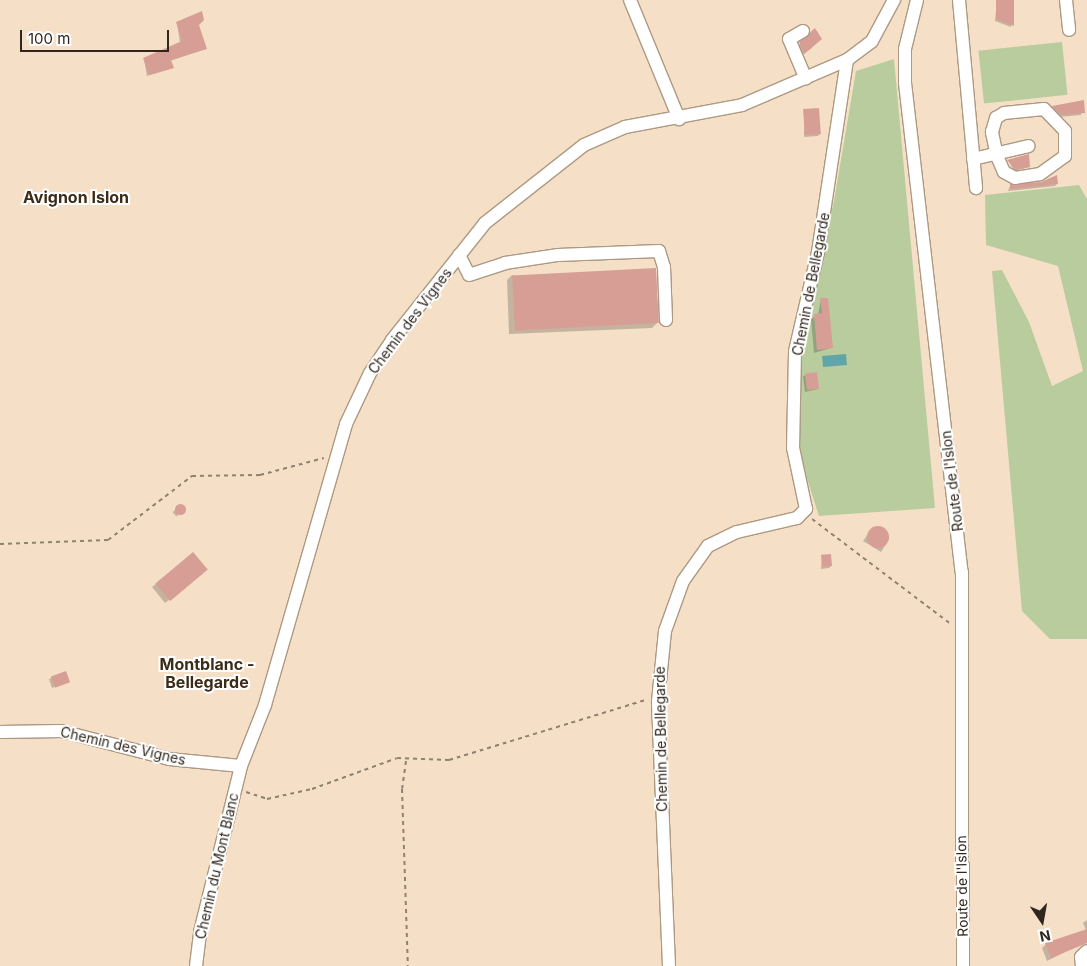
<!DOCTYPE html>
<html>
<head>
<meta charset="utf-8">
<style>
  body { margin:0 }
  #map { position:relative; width:1087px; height:966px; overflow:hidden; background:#f5e0c7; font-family:Inter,sans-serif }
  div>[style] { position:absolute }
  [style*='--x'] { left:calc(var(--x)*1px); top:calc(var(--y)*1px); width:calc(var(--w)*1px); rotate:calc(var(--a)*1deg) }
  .green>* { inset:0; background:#b9cc9e; transform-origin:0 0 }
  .water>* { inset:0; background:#60a5a7; transform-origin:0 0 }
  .shadow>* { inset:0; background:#0003; transform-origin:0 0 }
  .building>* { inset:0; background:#d79e96; transform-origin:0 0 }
  .round { border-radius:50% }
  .path>* { height:2px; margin-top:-1px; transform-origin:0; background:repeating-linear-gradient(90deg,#8f8170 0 4px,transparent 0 8px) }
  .roads { filter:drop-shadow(1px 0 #ad9982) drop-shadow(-1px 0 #ad9982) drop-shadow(0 1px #ad9982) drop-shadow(0 -1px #ad9982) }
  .minor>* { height:12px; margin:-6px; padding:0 6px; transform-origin:6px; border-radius:6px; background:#fff }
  span { translate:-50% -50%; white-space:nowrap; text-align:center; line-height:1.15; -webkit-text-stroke:4px #fff; paint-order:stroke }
  .street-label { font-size:14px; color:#2f271d }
  .quarter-label { font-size:16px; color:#3b2b17; font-weight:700 }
  .north { position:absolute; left:1017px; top:896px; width:50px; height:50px; -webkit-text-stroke:4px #fff; paint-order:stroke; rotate:168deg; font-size:14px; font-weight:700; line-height:20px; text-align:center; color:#2f271d }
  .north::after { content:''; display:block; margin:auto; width:18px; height:22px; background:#2f271d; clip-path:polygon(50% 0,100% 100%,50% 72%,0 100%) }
  .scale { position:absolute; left:20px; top:30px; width:149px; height:22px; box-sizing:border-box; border:2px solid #2f271d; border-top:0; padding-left:6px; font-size:15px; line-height:18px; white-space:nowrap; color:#2f271d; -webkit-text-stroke:4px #fff; paint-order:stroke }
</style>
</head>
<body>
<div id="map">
  <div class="green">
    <i style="left:1062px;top:42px;width:53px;height:84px;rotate:84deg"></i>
    <i style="clip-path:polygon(894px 59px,935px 508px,819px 516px,797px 448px,800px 349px,834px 201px,856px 71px)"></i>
    <i style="clip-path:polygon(1079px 185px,1087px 199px,1087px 639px,1050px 639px,1022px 611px,992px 271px,1002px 270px,1029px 322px,1052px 386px,1083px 371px,1058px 266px,986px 245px,985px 195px)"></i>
  </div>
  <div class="water">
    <i style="left:846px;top:354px;width:11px;height:24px;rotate:85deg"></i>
  </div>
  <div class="shadow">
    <i style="clip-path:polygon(997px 0,1014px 0,1011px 27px,995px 21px)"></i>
    <i style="clip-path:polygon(177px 23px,198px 24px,205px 49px,170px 61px,170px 69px,147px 76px,144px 59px,180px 43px)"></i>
    <i style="clip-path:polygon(815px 30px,812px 48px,802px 55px,798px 46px)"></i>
    <i style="clip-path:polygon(1082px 102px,1081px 115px,1059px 117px,1050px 107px)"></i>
    <i style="clip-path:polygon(804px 111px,820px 134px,818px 136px,804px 137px)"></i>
    <i style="clip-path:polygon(1008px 160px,1029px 167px,1014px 171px)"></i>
    <i style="clip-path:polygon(1057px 184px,1055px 186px,1008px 191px,1010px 186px)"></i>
    <i style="clip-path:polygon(512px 275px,657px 323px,652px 328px,509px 334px,507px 280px)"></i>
    <i style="clip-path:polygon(821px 299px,831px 348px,814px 353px,811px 319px,818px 315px)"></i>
    <i style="clip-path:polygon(816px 373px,818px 389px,805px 392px,803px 376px)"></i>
    <i style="left:181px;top:505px;width:6px;height:11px;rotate:51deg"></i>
    <i style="clip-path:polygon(873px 527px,889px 539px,881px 552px,863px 541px)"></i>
    <i style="clip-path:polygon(193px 553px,203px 573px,165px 603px,152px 587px)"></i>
    <i style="clip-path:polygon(822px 556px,831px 566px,829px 568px,821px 569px)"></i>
    <i style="clip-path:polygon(66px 672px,68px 681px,52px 688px,49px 679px)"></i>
    <i style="clip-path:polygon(1087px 920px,1087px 933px,1083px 923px)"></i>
    <i style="clip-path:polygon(1046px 944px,1079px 945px,1047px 961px,1042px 948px)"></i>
  </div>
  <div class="building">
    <i style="clip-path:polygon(996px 0,1014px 0,1014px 26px,996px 19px)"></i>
    <i style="clip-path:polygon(202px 11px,204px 20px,199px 25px,207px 49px,171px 60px,174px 68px,149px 75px,143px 58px,182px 41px,176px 22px)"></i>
    <i style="clip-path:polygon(815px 28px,822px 39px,804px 54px,799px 42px)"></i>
    <i style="clip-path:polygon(1084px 100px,1085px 113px,1061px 115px,1052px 106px)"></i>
    <i style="left:819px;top:108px;width:26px;height:16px;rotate:86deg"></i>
    <i style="clip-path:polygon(1029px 154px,1030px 167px,1016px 170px,1007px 160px)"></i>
    <i style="clip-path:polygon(1057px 175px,1058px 184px,1010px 189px,1010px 184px,1041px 182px)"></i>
    <i style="left:656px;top:268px;width:55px;height:144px;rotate:87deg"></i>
    <i style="clip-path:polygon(820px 298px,828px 298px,833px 348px,817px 350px,814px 314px,822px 313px)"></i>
    <i style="left:817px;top:372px;width:17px;height:12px;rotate:83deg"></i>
    <i class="round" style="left:174.5px;top:503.5px;width:11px;height:11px"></i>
    <i class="round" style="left:867px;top:526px;width:22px;height:22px"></i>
    <i style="left:193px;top:552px;width:23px;height:49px;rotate:50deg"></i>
    <i style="left:831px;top:554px;width:12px;height:10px;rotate:85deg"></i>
    <i style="left:66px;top:671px;width:12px;height:16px;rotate:70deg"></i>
    <i style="clip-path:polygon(1087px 929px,1087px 943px,1051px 958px,1045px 943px)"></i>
  </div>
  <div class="path">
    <i style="--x:812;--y:519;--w:174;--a:37.1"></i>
    <i style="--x:0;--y:544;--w:108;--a:-2.1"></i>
    <i style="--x:108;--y:540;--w:106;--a:-37.3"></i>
    <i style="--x:192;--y:476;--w:68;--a:-0.8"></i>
    <i style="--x:260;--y:475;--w:66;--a:-14.9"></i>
    <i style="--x:406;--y:761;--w:28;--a:98"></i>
    <i style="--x:402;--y:789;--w:177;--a:88.1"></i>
    <i style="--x:246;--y:792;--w:22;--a:18"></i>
    <i style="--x:267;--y:799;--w:46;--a:-12.5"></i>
    <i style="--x:312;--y:789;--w:90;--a:-20"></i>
    <i style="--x:397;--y:758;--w:52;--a:2.2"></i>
    <i style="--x:449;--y:760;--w:208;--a:-17"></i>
  </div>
  <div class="roads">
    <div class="minor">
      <i style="--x:630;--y:0;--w:129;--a:67.6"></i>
      <i style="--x:917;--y:0;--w:50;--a:103.8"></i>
      <i style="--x:905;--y:49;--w:34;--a:90"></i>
      <i style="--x:905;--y:83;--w:492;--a:83.4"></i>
      <i style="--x:962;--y:572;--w:394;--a:89.9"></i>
      <i style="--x:959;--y:0;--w:189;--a:84.8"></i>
      <i style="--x:1066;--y:0;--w:30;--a:84"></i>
      <i style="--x:803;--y:31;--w:16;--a:150"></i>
      <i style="--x:789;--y:39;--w:43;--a:67"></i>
      <i style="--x:1044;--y:109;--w:30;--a:46"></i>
      <i style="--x:1065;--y:131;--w:25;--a:90"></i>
      <i style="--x:1065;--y:156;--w:31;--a:144"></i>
      <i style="--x:1040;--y:174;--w:25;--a:171"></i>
      <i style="--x:1015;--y:178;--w:13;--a:-151"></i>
      <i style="--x:1004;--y:172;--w:17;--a:-114"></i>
      <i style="--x:997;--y:156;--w:25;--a:-102"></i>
      <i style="--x:992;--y:132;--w:15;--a:-74"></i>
      <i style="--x:996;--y:118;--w:9;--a:-32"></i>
      <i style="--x:1004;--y:113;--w:40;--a:-5.7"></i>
      <i style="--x:973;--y:159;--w:57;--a:-13.1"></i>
      <i style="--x:459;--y:255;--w:22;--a:63"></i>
      <i style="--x:469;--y:275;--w:38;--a:-18"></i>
      <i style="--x:505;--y:263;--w:54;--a:-8.6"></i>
      <i style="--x:558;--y:255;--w:101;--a:-2.3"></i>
      <i style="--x:659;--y:251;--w:17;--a:73"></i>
      <i style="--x:664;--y:267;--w:53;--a:87.8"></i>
      <i style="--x:0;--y:732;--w:61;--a:-0.9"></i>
      <i style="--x:61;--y:731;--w:112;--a:14.5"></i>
      <i style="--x:169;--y:759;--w:72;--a:5.6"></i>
      <i style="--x:196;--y:966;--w:34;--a:-83"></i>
      <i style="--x:200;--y:932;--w:171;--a:-76.1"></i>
      <i style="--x:241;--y:766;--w:66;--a:-68.5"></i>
      <i style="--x:265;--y:705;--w:292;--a:-73.9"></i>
      <i style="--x:346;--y:424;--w:56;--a:-64.8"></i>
      <i style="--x:370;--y:373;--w:40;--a:-56"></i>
      <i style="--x:392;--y:340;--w:149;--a:-51.5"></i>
      <i style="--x:485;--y:223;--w:126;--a:-38.2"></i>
      <i style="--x:584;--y:145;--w:45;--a:-23.7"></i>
      <i style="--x:625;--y:127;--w:119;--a:-10.6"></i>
      <i style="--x:742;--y:105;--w:114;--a:-23.2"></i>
      <i style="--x:847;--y:60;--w:31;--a:-37"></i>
      <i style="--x:872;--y:41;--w:47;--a:-61.8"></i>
      <i style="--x:669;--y:966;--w:265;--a:-92.4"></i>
      <i style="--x:658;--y:701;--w:70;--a:-84.3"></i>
      <i style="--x:665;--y:631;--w:53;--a:-70.2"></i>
      <i style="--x:683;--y:581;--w:43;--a:-54.5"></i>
      <i style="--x:708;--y:546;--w:32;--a:-26"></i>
      <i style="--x:737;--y:532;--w:62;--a:-13.1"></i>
      <i style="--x:797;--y:518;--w:13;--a:-45"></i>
      <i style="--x:806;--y:509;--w:62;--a:-102"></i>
      <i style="--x:793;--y:448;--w:97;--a:-88.8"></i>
      <i style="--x:795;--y:351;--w:102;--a:-76.9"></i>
      <i style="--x:818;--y:252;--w:194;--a:-81.4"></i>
      <i style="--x:1082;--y:966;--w:9;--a:-96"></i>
      <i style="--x:1081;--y:957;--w:8;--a:-45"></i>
    </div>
  </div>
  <div class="street-label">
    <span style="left:811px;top:284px;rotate:-79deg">Chemin de Bellegarde</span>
    <span style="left:410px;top:321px;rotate:-53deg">Chemin des Vignes</span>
    <span style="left:952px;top:481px;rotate:-97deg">Route de l'Islon</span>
    <span style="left:661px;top:739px;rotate:-91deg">Chemin de Bellegarde</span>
    <span style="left:123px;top:746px;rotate:13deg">Chemin des Vignes</span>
    <span style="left:217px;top:866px;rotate:-77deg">Chemin du Mont Blanc</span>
    <span style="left:962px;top:886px;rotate:-91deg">Route de l'Islon</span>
  </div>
  <div class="quarter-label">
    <span style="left:76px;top:197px">Avignon Islon</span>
    <span style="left:207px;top:673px">Montblanc -<br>Bellegarde</span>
  </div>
  <div class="north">N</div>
  <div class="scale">100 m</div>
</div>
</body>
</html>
